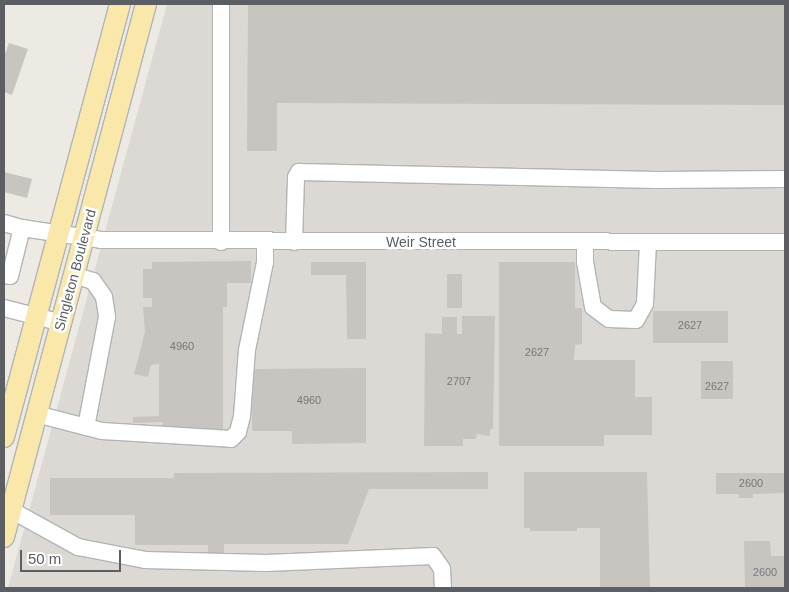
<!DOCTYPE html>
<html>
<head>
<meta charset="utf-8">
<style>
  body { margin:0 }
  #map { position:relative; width:789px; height:592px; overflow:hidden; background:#edeae3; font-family:Helvetica,sans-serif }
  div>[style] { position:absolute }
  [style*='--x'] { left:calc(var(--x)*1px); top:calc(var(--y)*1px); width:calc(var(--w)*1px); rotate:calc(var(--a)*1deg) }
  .industrial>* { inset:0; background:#dcd9d5 }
  .building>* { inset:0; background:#c8c5c0; transform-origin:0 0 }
  .roads { filter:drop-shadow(1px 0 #b0b4b8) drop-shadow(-1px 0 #b0b4b8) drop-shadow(0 1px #b0b4b8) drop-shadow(0 -1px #b0b4b8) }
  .minor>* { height:16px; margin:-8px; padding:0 8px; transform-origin:8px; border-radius:8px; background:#fff }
  .major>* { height:20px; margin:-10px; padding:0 10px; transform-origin:10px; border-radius:10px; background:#fae8ab }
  span { translate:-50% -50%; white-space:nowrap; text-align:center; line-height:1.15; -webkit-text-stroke:5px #fff; paint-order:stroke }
  .number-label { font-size:11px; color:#76787a }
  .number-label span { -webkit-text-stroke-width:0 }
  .street-label { font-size:14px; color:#5b5f63 }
  .frame { position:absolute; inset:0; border:5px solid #5b5f63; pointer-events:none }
  .scale { position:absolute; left:20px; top:550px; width:101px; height:22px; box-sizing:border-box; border:2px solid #5b5f63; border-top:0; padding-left:6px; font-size:15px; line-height:18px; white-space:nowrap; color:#5b5f63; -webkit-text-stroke:4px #fff; paint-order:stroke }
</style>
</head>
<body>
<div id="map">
  <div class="industrial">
    <i style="clip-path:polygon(167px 4px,785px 4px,785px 588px,8px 588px)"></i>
  </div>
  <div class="building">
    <i style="clip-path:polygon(248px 4px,785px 4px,785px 105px,277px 103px,277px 151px,247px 151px)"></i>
    <i style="clip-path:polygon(9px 43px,28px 49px,12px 95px,4px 92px,4px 57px)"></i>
    <i style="clip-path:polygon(4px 172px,32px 179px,27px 198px,4px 192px)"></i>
    <i style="clip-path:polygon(251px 261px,251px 283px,227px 283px,227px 307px,223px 307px,223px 431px,163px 431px,163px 422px,133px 423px,133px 417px,159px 416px,159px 364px,151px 365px,148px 377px,134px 374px,145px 332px,143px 307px,152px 307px,152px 298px,143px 298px,143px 269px,152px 269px,152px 262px)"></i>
    <i style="clip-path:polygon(311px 262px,366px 262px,366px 339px,347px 339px,346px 275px,311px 275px)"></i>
    <i style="clip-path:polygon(499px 262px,575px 262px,575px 308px,582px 308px,582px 344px,575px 345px,574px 360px,635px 360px,635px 397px,652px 397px,652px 435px,604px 435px,604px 446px,499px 446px)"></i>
    <i style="left:447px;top:274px;width:15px;height:34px"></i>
    <i style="left:653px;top:311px;width:75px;height:32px"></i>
    <i style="clip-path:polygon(462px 316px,495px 316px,493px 429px,490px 429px,490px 436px,477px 434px,476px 439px,463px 439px,463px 446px,424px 446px,425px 333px,442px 334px,442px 317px,457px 317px,457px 334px,462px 334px)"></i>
    <i style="left:701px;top:361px;width:32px;height:38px"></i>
    <i style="clip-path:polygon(366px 368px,366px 443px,292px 444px,292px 431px,252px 431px,252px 369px)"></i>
    <i style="clip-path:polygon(488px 472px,488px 489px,369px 489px,348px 544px,224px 544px,224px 553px,208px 553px,208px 545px,135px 545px,135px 515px,50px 515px,50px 478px,174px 478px,174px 473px)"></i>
    <i style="clip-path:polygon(524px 472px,647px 472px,650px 588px,600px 588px,600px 528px,577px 528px,577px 531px,530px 531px,530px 528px,524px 528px)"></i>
    <i style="clip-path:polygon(716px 473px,785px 473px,785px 493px,753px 494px,753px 498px,739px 498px,739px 494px,716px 494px)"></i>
    <i style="clip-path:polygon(744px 541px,770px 541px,771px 556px,785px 556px,785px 588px,745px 588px)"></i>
  </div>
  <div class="roads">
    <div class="minor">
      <i style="--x:4;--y:223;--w:19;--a:16"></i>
      <i style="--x:221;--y:242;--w:238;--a:-90"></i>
      <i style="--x:294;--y:242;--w:65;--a:-88.2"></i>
      <i style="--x:296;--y:177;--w:6;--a:-59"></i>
      <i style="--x:299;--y:172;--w:357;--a:1.3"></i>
      <i style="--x:656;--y:180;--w:129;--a:-0.4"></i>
      <i style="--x:585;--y:243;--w:19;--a:90"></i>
      <i style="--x:585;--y:262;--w:46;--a:79.9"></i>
      <i style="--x:593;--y:307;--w:20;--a:37"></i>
      <i style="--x:609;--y:319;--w:27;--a:2"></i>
      <i style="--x:636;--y:320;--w:18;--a:-61"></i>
      <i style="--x:645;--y:304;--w:61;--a:-87.2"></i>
      <i style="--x:4;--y:275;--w:6;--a:9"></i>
      <i style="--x:10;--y:276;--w:49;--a:-76"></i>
      <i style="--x:22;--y:228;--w:80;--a:8.6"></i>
      <i style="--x:101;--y:240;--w:684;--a:0.17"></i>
      <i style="--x:74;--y:275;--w:20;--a:18"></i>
      <i style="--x:93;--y:281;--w:19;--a:55"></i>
      <i style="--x:104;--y:297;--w:20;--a:81"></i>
      <i style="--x:107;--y:317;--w:112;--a:100.8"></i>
      <i style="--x:4;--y:308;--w:60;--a:14.5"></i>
      <i style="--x:36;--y:414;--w:68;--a:14.4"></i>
      <i style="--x:102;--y:431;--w:129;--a:3.5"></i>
      <i style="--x:231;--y:439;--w:10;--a:-45"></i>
      <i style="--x:238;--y:432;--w:16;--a:-76"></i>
      <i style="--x:242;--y:416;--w:66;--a:-85.7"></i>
      <i style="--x:247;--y:350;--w:90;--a:-78.4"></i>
      <i style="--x:265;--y:262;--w:20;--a:-90"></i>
      <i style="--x:11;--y:510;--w:77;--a:28.9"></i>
      <i style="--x:78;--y:547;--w:68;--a:11"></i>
      <i style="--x:145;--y:560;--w:121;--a:1.4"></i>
      <i style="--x:266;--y:563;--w:167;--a:-2.4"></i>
      <i style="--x:433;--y:556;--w:16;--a:55"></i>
      <i style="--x:442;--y:569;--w:19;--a:87"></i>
    </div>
    <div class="major">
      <i style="--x:4;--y:437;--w:448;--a:-75"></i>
      <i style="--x:4;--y:537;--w:552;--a:-75.08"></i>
    </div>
  </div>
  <div class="number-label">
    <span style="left:690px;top:325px">2627</span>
    <span style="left:182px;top:346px">4960</span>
    <span style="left:537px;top:352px">2627</span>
    <span style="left:459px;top:381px">2707</span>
    <span style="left:717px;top:386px">2627</span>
    <span style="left:309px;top:400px">4960</span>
    <span style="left:751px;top:483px">2600</span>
    <span style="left:765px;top:572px">2600</span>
  </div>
  <div class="street-label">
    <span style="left:421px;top:242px">Weir Street</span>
    <span style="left:75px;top:270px;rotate:-75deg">Singleton Boulevard</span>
  </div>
  <div class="frame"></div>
  <div class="scale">50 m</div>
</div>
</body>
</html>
